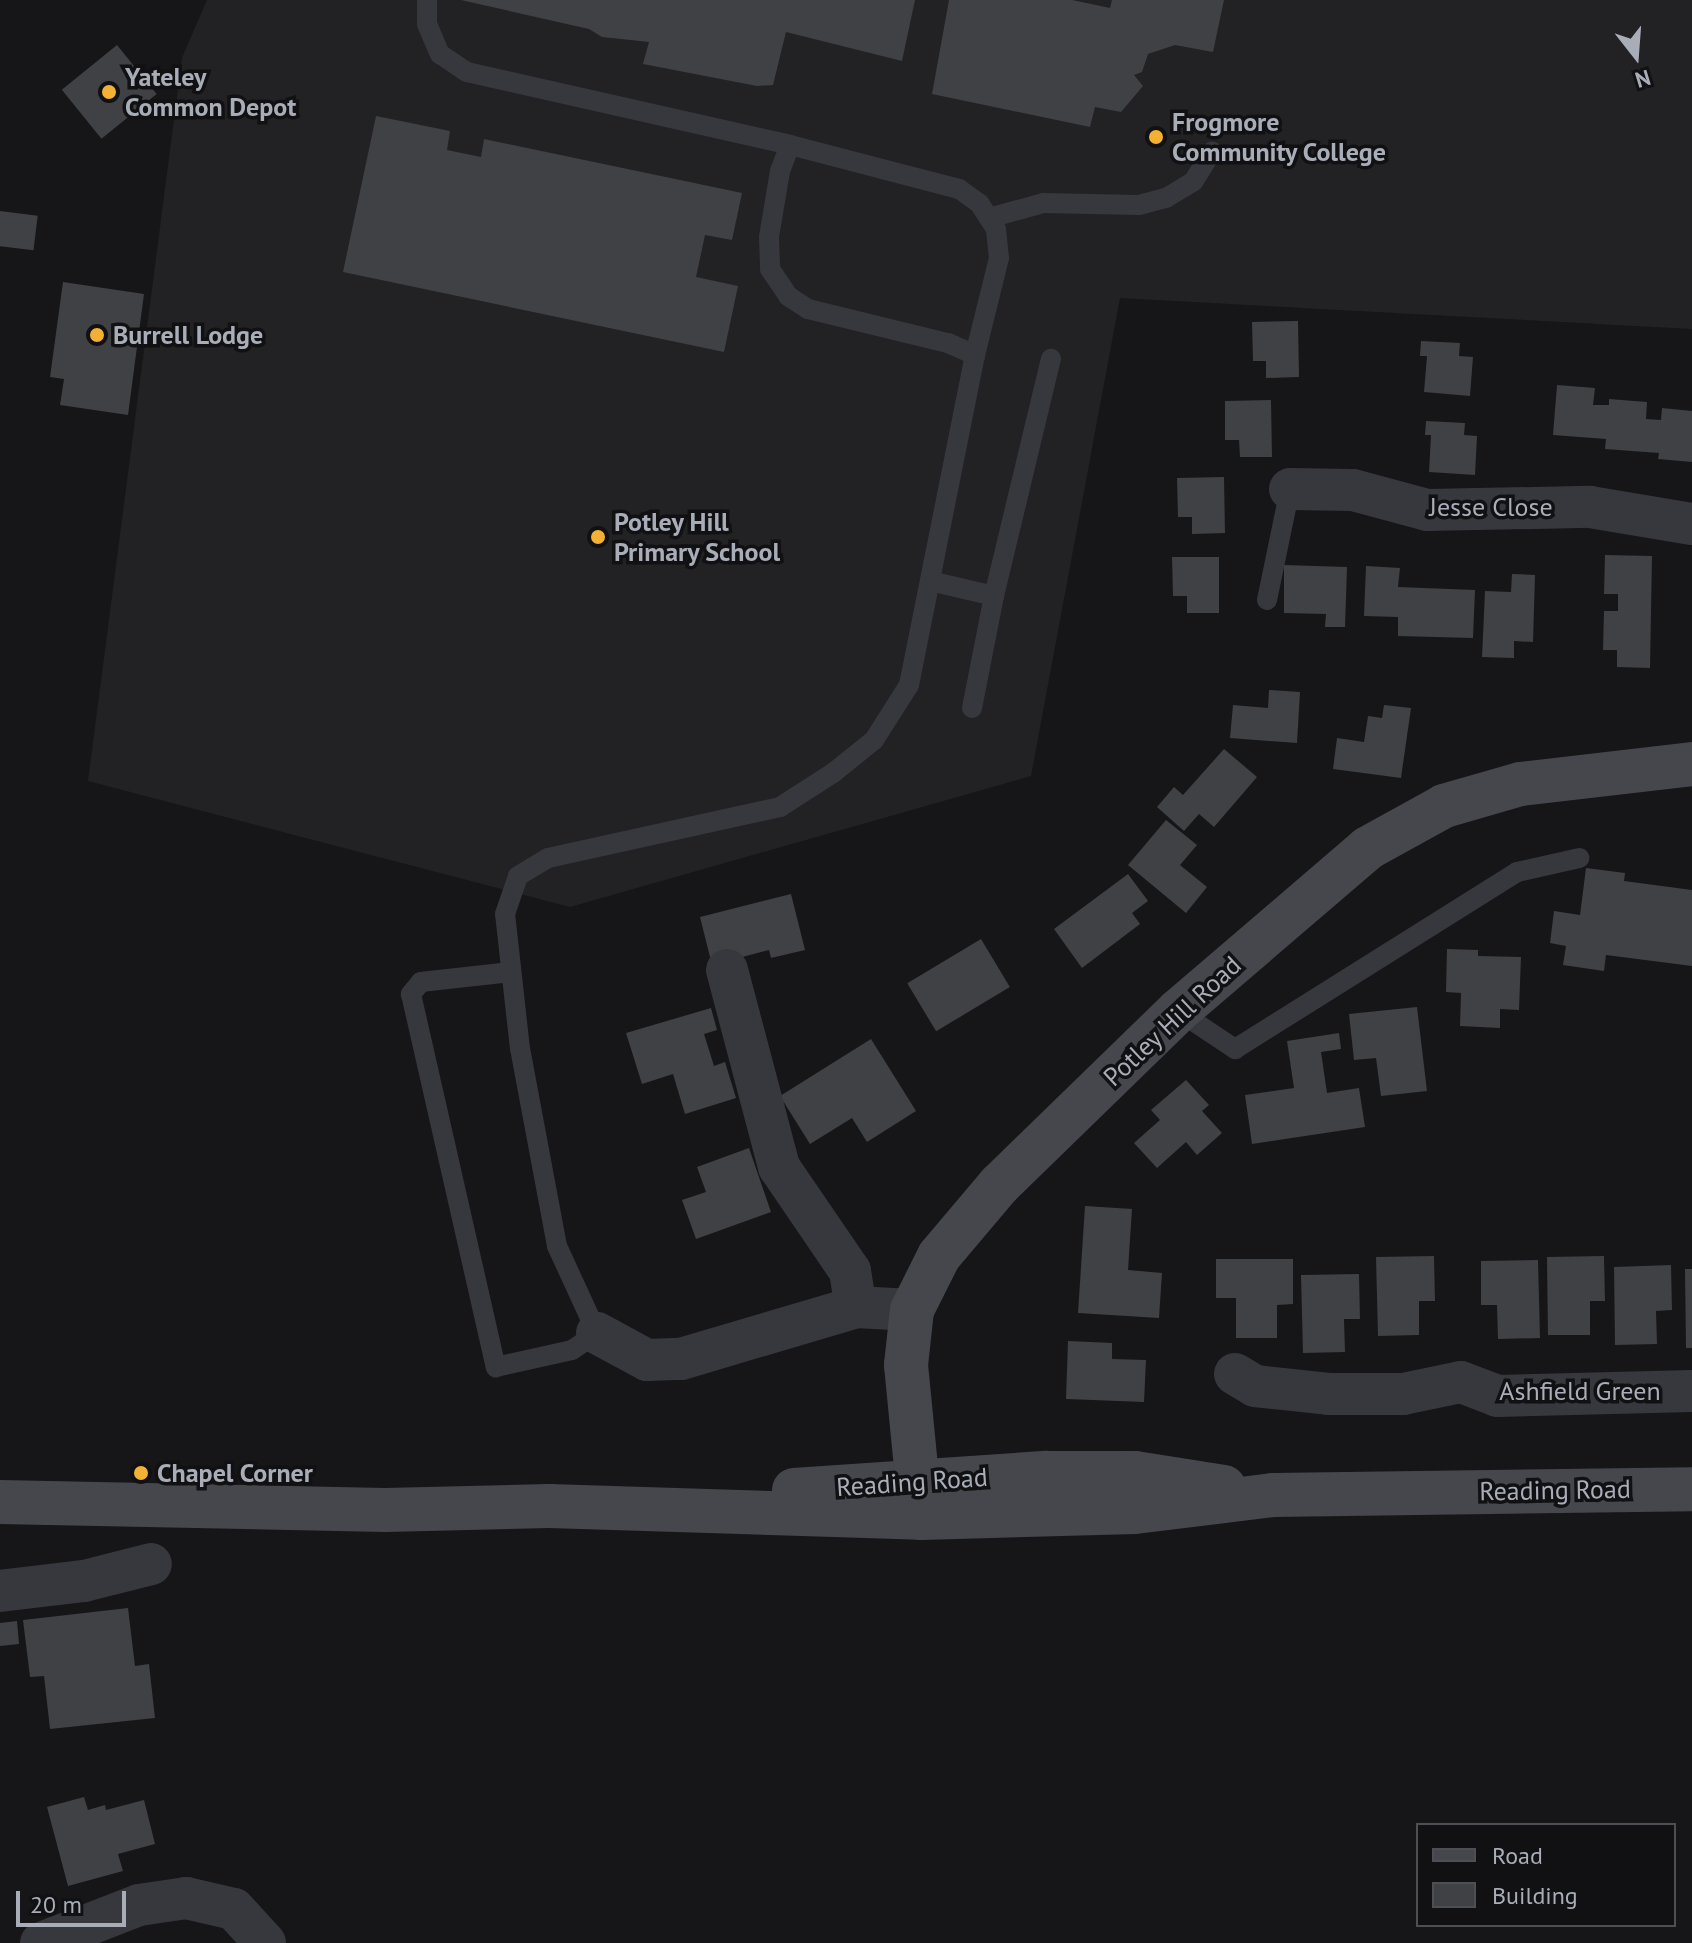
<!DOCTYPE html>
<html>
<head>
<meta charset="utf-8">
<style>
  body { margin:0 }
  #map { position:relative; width:1692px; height:1943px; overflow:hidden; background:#161618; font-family:"PT Sans",sans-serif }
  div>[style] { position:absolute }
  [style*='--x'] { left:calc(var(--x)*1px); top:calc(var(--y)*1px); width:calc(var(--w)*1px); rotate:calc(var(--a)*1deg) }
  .built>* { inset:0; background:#222225 }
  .building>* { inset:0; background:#404145; transform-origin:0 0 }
  .lane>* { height:20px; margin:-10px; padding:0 10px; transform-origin:10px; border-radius:10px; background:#37383d }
  .street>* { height:42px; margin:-21px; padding:0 21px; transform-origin:21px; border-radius:21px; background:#37383d }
  .secondary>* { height:44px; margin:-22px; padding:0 22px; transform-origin:22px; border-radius:22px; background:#45474d }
  .dots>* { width:22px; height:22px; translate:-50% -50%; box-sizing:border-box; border:4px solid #111113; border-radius:50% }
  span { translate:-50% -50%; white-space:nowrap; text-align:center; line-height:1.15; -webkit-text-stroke:7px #111113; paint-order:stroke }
  .poi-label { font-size:26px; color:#a8adb8; font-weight:700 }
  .left { translate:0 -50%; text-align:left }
  .street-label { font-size:26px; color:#a8adb8 }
  .legend { position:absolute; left:1416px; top:1823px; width:260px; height:104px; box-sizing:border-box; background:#111113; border:2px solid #4d4f55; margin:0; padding:10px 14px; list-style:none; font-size:24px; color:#a8adb8 }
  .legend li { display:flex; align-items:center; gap:16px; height:40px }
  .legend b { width:40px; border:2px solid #4d4f55 }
  .north { position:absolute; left:1596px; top:16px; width:80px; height:80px; -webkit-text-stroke:6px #111113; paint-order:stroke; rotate:163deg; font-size:22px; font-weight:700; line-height:32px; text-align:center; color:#a8adb8 }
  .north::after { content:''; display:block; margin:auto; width:28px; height:36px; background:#a8adb8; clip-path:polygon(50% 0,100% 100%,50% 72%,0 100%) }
  .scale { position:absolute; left:16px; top:1891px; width:110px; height:36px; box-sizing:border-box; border:4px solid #a8adb8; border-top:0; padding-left:10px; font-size:24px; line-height:28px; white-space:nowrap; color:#a8adb8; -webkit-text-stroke:6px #111113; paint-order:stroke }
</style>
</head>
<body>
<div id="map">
  <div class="built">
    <i style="clip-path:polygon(207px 0,1692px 0,1692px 329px,1120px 298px,1031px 776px,570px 907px,88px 781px,182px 58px)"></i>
  </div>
  <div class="building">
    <i style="clip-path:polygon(461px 0,915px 0,902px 61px,786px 32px,773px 85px,757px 86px,643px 64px,649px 42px,602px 37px,589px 29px)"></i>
    <i style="clip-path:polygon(949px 0,1072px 0,1110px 8px,1112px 0,1224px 0,1213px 52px,1175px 45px,1148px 54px,1142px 72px,1134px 75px,1143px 86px,1121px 112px,1095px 107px,1090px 127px,932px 94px)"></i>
    <i style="left:117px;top:45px;width:63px;height:71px;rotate:51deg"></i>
    <i style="clip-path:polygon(376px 116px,450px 131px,447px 150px,481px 157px,484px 139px,742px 193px,732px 240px,705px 235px,696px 277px,738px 286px,724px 352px,343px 272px)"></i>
    <i style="left:0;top:211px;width:38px;height:35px;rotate:7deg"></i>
    <i style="clip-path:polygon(63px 282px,144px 294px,128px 415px,60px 405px,64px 379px,50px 377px)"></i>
    <i style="clip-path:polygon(1298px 321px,1299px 377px,1266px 378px,1266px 361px,1253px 361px,1252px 322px)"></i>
    <i style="clip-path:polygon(1421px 341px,1460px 343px,1459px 356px,1473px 357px,1470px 396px,1424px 392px,1427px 356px,1420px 356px)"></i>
    <i style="clip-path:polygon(1557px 385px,1595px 388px,1593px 405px,1609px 405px,1609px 399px,1647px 402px,1646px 419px,1661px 420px,1662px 408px,1692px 411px,1692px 462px,1658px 459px,1659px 453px,1605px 449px,1606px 439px,1553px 435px)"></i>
    <i style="clip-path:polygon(1271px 400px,1272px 457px,1240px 457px,1239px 440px,1225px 440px,1225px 401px)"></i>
    <i style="clip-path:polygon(1426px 421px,1465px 423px,1464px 435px,1477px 436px,1475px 475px,1429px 472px,1431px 435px,1425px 435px)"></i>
    <i style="clip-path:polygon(1224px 477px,1225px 533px,1192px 534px,1192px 517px,1178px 517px,1177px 478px)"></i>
    <i style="clip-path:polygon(1605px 555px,1652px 556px,1650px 668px,1617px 667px,1617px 650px,1603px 650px,1604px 611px,1618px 611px,1618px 594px,1604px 594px)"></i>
    <i style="clip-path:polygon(1172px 557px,1219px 557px,1219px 613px,1187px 613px,1187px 596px,1173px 596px)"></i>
    <i style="clip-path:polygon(1284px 565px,1347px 567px,1345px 627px,1325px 627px,1326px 614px,1284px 613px)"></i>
    <i style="clip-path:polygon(1366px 566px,1400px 568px,1398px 587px,1475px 590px,1473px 638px,1398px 636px,1398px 617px,1364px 616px)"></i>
    <i style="clip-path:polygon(1512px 574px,1535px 575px,1533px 642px,1514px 641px,1514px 658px,1482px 657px,1485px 591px,1511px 592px)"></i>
    <i style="clip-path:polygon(1269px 690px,1300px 692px,1297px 743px,1230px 738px,1233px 705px,1268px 708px)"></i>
    <i style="clip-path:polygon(1384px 705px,1411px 708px,1401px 778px,1333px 769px,1337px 738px,1364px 742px,1368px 716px,1382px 718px)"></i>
    <i style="clip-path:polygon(1224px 749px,1257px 777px,1214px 827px,1199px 814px,1184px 831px,1157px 807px,1174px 787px,1183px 795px)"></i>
    <i style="clip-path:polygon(1166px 820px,1197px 845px,1180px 865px,1207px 887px,1186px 913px,1128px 865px)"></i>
    <i style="clip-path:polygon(1586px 868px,1625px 873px,1624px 881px,1692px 890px,1692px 966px,1606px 955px,1604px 971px,1563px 965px,1566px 946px,1550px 943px,1554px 911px,1580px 915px)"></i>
    <i style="clip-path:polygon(1128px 874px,1148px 901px,1132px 913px,1140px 924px,1082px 968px,1054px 929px)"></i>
    <i style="clip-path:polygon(791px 894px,805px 950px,771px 958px,769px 950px,712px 965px,700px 917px)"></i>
    <i style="left:981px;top:939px;width:56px;height:86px;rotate:59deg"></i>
    <i style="clip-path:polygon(1447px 949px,1478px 950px,1478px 956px,1521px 957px,1519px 1010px,1500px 1009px,1500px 1028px,1460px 1026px,1461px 993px,1446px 992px)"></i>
    <i style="clip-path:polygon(1417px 1007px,1427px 1091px,1381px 1096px,1376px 1058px,1354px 1060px,1349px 1014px)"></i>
    <i style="clip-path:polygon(711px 1008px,717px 1030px,704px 1034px,714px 1066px,725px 1062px,736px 1098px,685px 1114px,673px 1074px,642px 1084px,626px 1033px)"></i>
    <i style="clip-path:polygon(1339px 1033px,1341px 1049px,1321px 1052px,1327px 1093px,1359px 1088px,1365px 1127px,1252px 1144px,1245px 1095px,1294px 1088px,1287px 1041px)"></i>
    <i style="clip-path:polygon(871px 1039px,916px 1111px,867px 1142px,852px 1118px,810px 1144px,780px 1096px)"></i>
    <i style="clip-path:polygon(1186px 1080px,1209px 1105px,1202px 1111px,1222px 1133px,1197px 1155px,1186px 1142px,1157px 1168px,1134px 1143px,1160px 1120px,1151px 1110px)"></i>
    <i style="clip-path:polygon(749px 1148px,771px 1212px,696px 1239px,682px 1200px,706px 1192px,697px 1167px)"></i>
    <i style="clip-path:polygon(1085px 1206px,1132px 1209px,1128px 1270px,1162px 1273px,1159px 1318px,1078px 1313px)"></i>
    <i style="clip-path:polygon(1434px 1256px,1435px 1301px,1419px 1301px,1419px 1335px,1378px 1336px,1376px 1257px)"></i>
    <i style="clip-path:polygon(1604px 1256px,1605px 1301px,1590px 1301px,1590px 1335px,1548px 1335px,1547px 1257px)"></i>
    <i style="clip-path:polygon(1216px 1259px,1293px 1259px,1293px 1304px,1277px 1305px,1277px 1338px,1236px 1338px,1236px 1298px,1216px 1298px)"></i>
    <i style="clip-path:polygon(1538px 1260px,1540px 1338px,1498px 1339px,1497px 1305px,1481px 1305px,1481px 1261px)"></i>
    <i style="clip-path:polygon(1671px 1265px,1672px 1310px,1656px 1311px,1657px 1344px,1615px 1345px,1614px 1267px)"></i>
    <i style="clip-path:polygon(1685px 1269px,1692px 1269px,1692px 1348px,1686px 1348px)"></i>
    <i style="clip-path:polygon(1359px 1274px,1360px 1319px,1344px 1319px,1345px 1352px,1303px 1353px,1301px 1275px)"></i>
    <i style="clip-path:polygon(1068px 1341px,1112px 1343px,1112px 1359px,1146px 1360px,1144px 1402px,1066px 1399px)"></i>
    <i style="clip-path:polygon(128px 1608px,135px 1666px,149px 1664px,155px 1718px,50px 1729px,44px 1676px,30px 1677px,23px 1620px)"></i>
    <i style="clip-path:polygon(17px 1621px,19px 1644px,0 1646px,0 1623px)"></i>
    <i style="clip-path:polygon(84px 1797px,88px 1810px,105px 1805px,106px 1810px,144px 1800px,155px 1844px,118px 1854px,123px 1871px,68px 1886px,47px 1807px)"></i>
  </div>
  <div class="lane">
    <i style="--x:427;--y:0;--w:24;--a:90"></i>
    <i style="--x:427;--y:24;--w:33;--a:67"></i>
    <i style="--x:440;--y:54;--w:32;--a:34"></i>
    <i style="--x:467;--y:72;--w:331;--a:12.7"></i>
    <i style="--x:989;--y:218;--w:56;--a:-15.5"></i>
    <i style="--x:1043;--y:203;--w:96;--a:1.2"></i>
    <i style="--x:1139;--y:205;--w:28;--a:-15"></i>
    <i style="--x:1166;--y:198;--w:31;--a:-31"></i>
    <i style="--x:1193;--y:182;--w:36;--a:-58"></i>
    <i style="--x:930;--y:581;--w:66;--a:13.2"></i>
    <i style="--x:994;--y:596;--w:244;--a:-76.5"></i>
    <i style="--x:1267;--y:600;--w:113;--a:-78.3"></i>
    <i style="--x:972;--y:708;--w:114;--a:-78.9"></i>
    <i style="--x:511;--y:972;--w:91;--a:173.7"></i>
    <i style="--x:421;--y:982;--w:16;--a:130"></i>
    <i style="--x:411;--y:994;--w:383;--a:77.2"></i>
    <i style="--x:496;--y:1367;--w:78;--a:-12.6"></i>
    <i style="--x:572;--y:1350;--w:30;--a:-34"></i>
    <i style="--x:597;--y:1333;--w:96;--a:-114.7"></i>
    <i style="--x:557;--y:1246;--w:200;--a:-100.6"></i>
    <i style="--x:520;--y:1049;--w:136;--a:-96.3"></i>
    <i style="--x:505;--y:914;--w:40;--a:-71.1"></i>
    <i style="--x:518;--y:876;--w:35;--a:-31"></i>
    <i style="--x:548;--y:858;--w:238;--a:-12.4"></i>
    <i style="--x:780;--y:807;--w:63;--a:-32.7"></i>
    <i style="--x:833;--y:773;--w:53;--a:-38.8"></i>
    <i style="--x:874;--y:740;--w:65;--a:-57.5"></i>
    <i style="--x:909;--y:685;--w:337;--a:-78.7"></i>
    <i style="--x:975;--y:355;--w:100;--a:-76.1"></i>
    <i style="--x:999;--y:258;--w:29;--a:-96"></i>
    <i style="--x:996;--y:229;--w:30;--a:-123"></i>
    <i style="--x:980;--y:204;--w:26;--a:-144"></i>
    <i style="--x:959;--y:189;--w:175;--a:-165.4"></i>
    <i style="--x:790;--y:145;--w:28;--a:111"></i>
    <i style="--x:780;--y:171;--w:67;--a:99.5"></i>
    <i style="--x:769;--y:237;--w:32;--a:88"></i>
    <i style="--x:770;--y:269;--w:32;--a:56"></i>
    <i style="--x:788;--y:296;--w:24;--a:33"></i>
    <i style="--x:808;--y:309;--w:144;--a:13.7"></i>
    <i style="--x:948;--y:343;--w:30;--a:24"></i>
    <i style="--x:1178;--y:1011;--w:69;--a:33.7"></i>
    <i style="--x:1235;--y:1049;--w:333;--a:-32.1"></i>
    <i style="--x:1517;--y:872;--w:64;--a:-12.7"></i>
  </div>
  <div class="street">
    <i style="--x:1290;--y:489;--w:63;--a:0.9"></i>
    <i style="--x:1353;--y:490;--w:77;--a:15.1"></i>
    <i style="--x:1427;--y:510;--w:163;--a:-1.1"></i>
    <i style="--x:1590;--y:507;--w:103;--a:9.5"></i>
    <i style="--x:727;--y:970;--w:204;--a:75.2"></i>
    <i style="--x:779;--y:1167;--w:126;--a:55.7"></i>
    <i style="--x:850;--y:1271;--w:36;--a:81"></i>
    <i style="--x:597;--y:1333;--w:57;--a:28.4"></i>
    <i style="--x:647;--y:1360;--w:34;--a:-2"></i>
    <i style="--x:681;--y:1359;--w:183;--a:-16.5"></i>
    <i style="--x:856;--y:1307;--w:56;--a:3.1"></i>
    <i style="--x:1235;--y:1374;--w:23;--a:31"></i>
    <i style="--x:1255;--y:1386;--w:74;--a:6.2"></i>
    <i style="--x:1329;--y:1394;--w:74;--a:0"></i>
    <i style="--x:1403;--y:1394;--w:59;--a:-11.7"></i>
    <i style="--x:1461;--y:1382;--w:39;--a:21"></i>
    <i style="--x:1497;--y:1396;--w:195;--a:-1.5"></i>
    <i style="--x:0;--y:1591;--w:85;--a:-6.8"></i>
    <i style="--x:84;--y:1581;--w:69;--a:-14.2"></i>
    <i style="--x:41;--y:1943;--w:105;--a:-21.2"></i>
    <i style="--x:139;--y:1905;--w:48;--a:-8.5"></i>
    <i style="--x:186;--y:1898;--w:49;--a:12.9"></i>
    <i style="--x:234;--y:1909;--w:46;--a:47.6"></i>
  </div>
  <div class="secondary">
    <i style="--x:794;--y:1490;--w:253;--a:-3.9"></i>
    <i style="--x:1046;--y:1473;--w:89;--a:0"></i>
    <i style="--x:1135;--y:1473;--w:90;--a:8.9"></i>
    <i style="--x:0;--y:1502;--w:385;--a:1.2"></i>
    <i style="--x:385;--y:1510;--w:164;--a:-1.4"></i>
    <i style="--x:549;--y:1506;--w:372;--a:1.8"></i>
    <i style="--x:921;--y:1518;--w:214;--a:-1.6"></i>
    <i style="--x:1135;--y:1512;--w:139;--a:-7"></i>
    <i style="--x:1273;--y:1495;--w:419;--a:-0.8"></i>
    <i style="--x:921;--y:1518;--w:154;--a:-95.6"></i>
    <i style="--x:906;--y:1365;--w:55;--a:-83.8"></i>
    <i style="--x:912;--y:1310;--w:60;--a:-63.4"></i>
    <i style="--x:939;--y:1256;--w:93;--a:-49.8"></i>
    <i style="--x:999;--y:1185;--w:250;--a:-44.2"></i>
    <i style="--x:1178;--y:1011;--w:250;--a:-40.6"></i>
    <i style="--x:1368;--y:848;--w:87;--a:-28.9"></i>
    <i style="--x:1444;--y:806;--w:79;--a:-16.1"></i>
    <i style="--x:1520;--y:784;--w:173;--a:-6.6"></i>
  </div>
  <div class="dots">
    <i style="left:109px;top:92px;background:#f2b134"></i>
    <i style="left:1156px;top:137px;background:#f2b134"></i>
    <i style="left:97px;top:335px;background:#f2b134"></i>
    <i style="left:598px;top:537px;background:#f2b134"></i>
    <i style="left:141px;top:1473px;background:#f2b134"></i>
  </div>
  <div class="poi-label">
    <span class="left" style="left:125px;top:92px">Yateley<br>Common Depot</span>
    <span class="left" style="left:1172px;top:137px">Frogmore<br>Community College</span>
    <span class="left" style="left:113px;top:335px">Burrell Lodge</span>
    <span class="left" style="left:614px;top:537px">Potley Hill<br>Primary School</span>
    <span class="left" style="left:157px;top:1473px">Chapel Corner</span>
  </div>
  <div class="street-label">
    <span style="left:1491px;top:507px">Jesse Close</span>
    <span style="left:1172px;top:1021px;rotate:-43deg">Potley Hill Road</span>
    <span style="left:1580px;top:1391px">Ashfield Green</span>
    <span style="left:912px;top:1482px;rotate:-4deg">Reading Road</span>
    <span style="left:1555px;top:1490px;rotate:-1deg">Reading Road</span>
  </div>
  <ul class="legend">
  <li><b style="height:10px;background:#45474d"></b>Road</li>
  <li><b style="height:22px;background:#404145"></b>Building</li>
  </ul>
  <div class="north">N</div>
  <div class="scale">20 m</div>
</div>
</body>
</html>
